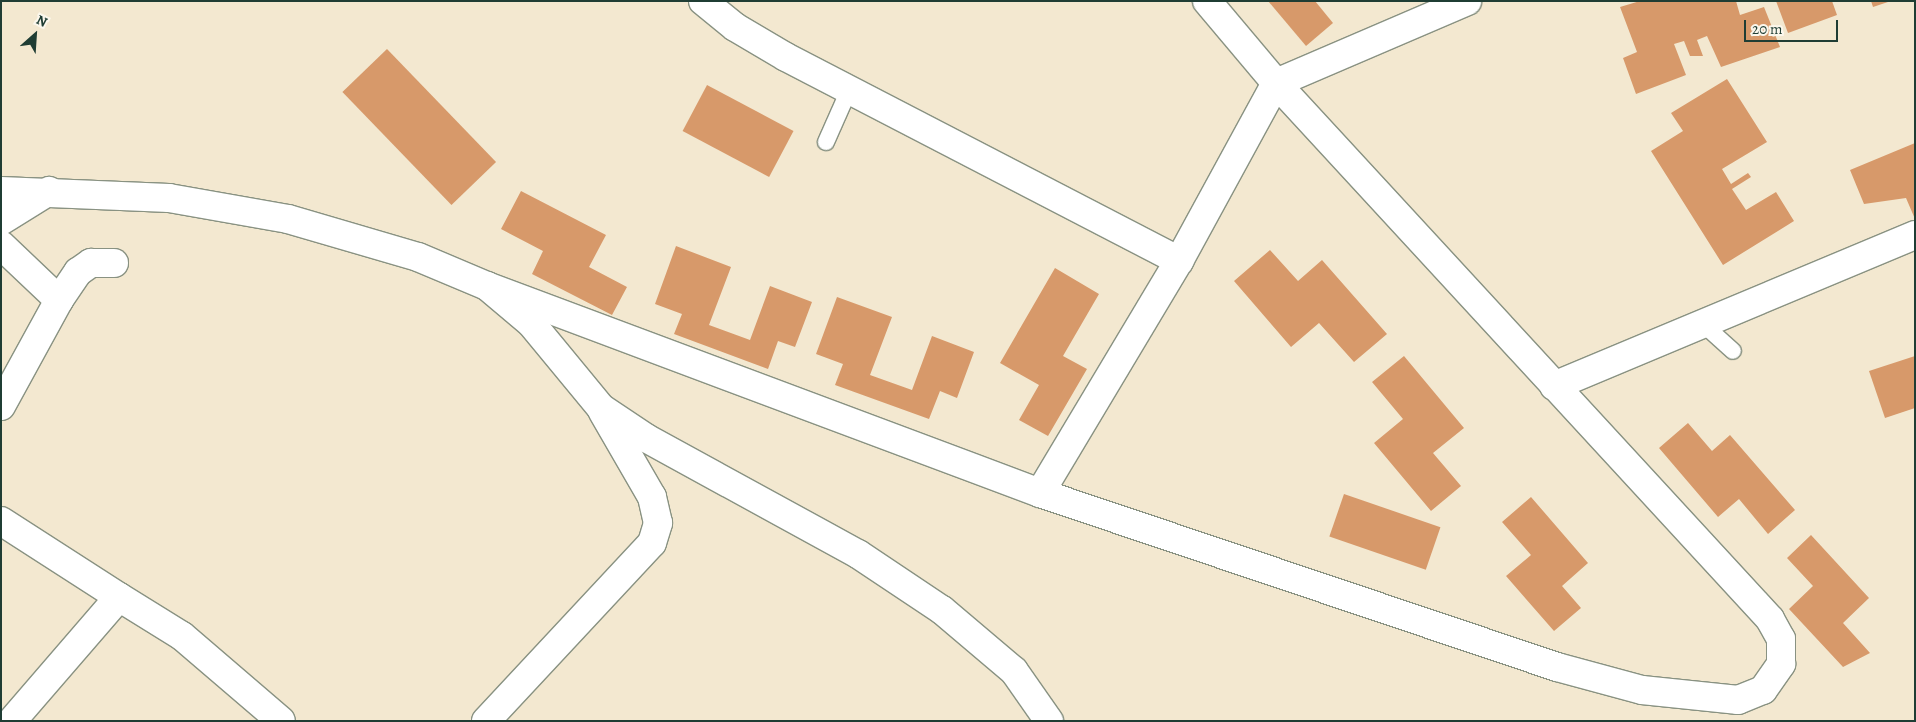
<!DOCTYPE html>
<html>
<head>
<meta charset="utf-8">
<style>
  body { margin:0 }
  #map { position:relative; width:1916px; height:722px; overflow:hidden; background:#f3e8d0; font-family:Alegreya,serif }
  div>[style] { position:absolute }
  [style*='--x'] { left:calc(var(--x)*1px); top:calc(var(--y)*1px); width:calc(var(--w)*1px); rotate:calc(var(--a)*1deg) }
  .building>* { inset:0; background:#d7996a; transform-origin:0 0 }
  .roads { filter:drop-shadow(1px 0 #899282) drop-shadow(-1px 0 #899282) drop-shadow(0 1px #899282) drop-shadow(0 -1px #899282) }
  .service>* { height:16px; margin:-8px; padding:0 8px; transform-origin:8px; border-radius:8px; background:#fff }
  .minor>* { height:28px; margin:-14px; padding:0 14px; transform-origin:14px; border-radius:14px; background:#fff }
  span { translate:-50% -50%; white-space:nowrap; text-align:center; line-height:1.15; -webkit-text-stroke:5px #fbf7ec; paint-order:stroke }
  .frame { position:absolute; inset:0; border:2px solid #1f3d34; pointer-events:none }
  .north { position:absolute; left:10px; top:10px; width:50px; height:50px; -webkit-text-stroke:4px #fbf7ec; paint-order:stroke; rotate:26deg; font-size:14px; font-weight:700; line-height:20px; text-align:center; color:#1f3d34 }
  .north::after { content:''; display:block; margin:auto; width:18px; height:22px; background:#1f3d34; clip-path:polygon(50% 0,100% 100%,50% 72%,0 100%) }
  .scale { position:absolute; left:1744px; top:20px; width:94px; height:22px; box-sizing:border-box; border:2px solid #1f3d34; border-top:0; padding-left:6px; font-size:15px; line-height:18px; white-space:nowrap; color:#1f3d34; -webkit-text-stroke:4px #fbf7ec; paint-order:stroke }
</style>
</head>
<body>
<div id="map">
  <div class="building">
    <i style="clip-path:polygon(1268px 1px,1315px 1px,1333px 23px,1306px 46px)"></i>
    <i style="clip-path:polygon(1640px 1px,1736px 1px,1740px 15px,1764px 7px,1780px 47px,1721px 67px,1707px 36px,1697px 40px,1703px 56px,1690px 56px,1684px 41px,1674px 44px,1686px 75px,1636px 94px,1623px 58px,1637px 52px,1620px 7px)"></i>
    <i style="clip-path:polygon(1776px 1px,1832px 1px,1837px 15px,1788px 33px)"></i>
    <i style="clip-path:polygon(1871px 1px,1888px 1px,1888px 2px,1873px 7px)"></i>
    <i style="left:387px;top:49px;width:157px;height:62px;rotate:46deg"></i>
    <i style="clip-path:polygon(1727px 79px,1767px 142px,1722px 169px,1731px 184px,1748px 173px,1751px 177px,1732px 189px,1746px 210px,1776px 192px,1794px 221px,1723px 265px,1651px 151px,1683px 131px,1671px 113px)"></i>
    <i style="left:707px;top:85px;width:98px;height:52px;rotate:28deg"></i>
    <i style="clip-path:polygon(1915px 143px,1915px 219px,1906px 198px,1864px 204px,1850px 170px)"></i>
    <i style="clip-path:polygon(521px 191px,606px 235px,589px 267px,627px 287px,612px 315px,532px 274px,543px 251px,501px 229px)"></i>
    <i style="clip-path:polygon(676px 246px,731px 267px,709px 325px,750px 340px,770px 286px,812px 302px,795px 347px,778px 341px,768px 369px,674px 334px,682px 314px,655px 304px)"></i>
    <i style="clip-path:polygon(1270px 250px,1298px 281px,1322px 260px,1387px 334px,1354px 362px,1319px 323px,1291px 347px,1234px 281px)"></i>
    <i style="clip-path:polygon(1055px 268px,1099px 294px,1063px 356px,1087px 369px,1048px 436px,1019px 420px,1039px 385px,1000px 363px)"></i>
    <i style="clip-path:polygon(837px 297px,892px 317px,870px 375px,912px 390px,932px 336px,974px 352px,957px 398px,940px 391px,929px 419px,835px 385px,843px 364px,816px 354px)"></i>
    <i style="clip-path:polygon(1404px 356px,1464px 428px,1433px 453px,1461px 486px,1431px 511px,1374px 443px,1403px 419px,1372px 382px)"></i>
    <i style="clip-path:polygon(1915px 356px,1915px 408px,1885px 418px,1869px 371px)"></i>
    <i style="clip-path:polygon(1688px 423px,1712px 451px,1730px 435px,1795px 510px,1768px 534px,1739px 499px,1718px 517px,1659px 448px)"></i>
    <i style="left:1344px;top:494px;width:102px;height:45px;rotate:19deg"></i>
    <i style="clip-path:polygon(1531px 497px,1588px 563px,1562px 586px,1581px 608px,1554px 631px,1506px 576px,1531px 555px,1502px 522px)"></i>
    <i style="clip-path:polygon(1811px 535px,1869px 598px,1843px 623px,1870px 653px,1843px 667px,1789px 609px,1813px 586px,1787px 558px)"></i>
  </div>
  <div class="roads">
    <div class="service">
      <i style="--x:826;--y:142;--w:57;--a:-66.1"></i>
      <i style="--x:1703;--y:324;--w:40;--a:42"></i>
    </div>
    <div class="minor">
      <i style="--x:703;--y:1;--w:41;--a:39.1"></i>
      <i style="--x:735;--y:27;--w:59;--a:30.5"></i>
      <i style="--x:786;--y:57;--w:443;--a:27.4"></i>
      <i style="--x:1;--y:191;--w:168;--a:2.4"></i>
      <i style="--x:169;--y:198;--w:121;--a:10"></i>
      <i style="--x:288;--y:219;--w:135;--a:16.3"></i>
      <i style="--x:418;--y:257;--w:75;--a:22.8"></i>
      <i style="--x:487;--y:286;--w:57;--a:40.1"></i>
      <i style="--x:531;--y:323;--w:110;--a:50.5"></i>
      <i style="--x:601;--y:408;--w:54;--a:33.7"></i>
      <i style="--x:646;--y:438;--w:242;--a:28.7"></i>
      <i style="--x:858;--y:554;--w:101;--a:33.7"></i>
      <i style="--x:942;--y:610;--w:94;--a:40.3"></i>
      <i style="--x:1014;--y:671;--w:61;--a:55"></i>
      <i style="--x:1;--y:221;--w:57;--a:-32"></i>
      <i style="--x:1;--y:245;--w:80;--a:43.5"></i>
      <i style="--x:487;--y:286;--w:590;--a:20.52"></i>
      <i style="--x:1040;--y:493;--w:545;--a:18.6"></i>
      <i style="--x:1557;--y:667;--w:88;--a:15.1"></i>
      <i style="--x:1642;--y:690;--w:97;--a:5.9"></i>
      <i style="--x:1738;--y:700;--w:27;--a:-22"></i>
      <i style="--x:1763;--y:690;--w:32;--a:-55"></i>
      <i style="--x:1781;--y:664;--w:25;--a:-90"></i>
      <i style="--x:1781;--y:639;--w:23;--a:-119"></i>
      <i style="--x:1770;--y:619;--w:729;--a:-132.66"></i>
      <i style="--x:1276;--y:83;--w:107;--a:-130.1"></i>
      <i style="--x:1554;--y:386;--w:391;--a:-22.7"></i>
      <i style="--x:1;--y:406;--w:121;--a:-61.3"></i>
      <i style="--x:59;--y:300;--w:34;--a:-56"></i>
      <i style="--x:78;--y:272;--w:16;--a:-35"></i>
      <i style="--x:91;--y:263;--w:23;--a:0"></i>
      <i style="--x:1040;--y:493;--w:270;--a:-59.1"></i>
      <i style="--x:1179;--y:261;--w:203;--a:-61.4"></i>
      <i style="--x:1276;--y:83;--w:208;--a:-23.2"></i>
      <i style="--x:1;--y:521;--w:140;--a:32.8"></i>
      <i style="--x:119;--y:597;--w:164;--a:130.8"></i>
      <i style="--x:119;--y:597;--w:74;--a:31.8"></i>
      <i style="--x:182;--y:636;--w:130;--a:40.6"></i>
      <i style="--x:486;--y:721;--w:243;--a:-47"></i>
      <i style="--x:652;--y:543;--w:21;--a:-73"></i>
      <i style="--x:658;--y:523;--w:27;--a:-103"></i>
      <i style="--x:652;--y:497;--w:98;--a:-120"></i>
    </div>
  </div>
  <div class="frame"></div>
  <div class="north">N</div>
  <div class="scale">20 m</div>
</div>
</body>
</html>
